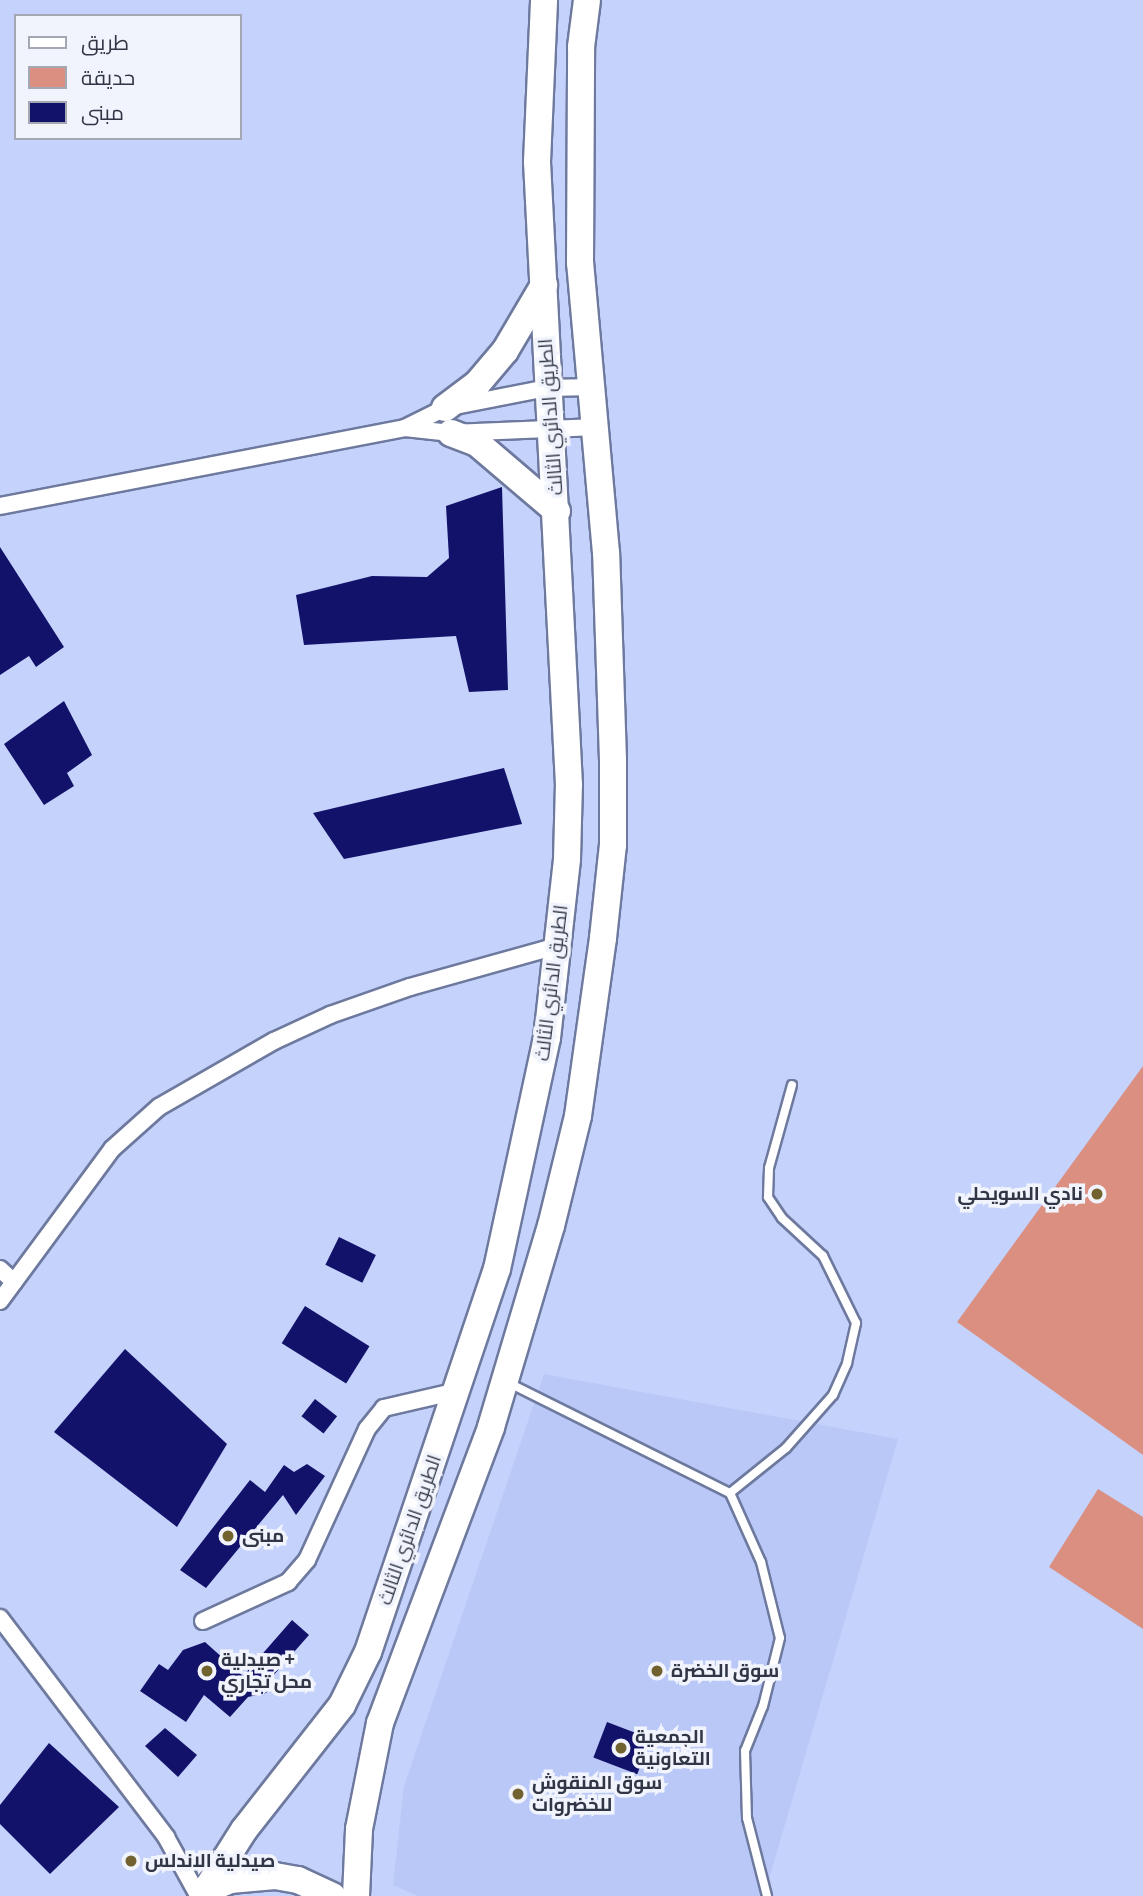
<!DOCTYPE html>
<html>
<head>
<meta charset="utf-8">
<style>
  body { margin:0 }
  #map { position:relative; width:1143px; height:1896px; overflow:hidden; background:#c5d2fb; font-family:Bitter,Cairo,serif }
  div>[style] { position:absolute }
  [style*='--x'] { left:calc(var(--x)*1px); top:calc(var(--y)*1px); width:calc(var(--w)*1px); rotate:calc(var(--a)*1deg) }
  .built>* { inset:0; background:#bac8f8 }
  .green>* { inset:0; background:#da8f81 }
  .building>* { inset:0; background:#13126b; transform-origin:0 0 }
  .roads { filter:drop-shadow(2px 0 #6e799e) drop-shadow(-2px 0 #6e799e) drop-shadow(0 2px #6e799e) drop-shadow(0 -2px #6e799e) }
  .lane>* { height:8px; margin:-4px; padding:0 4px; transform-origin:4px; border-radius:4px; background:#fff }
  .street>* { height:16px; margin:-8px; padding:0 8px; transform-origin:8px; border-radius:8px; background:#fff }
  .primary>* { height:26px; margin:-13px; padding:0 13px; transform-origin:13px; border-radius:13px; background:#fff }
  .dots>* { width:19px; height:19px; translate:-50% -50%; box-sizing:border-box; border:4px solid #f1f4fc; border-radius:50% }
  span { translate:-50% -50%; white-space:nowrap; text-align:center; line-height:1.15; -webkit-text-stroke:7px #f1f4fc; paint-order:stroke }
  .street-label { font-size:19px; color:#313646 }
  .poi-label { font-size:19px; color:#313646; font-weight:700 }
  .right { translate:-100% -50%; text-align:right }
  .left { translate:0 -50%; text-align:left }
  .legend { position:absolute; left:14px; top:14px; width:228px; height:126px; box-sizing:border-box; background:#f1f4fc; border:2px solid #a4a8b3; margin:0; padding:9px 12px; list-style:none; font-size:21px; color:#313646 }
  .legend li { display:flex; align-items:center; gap:14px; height:35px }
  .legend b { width:35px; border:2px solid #a4a8b3 }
</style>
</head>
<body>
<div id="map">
  <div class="built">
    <i style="clip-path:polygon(544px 1374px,898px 1439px,764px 1896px,418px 1896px,393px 1885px,404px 1786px)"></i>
  </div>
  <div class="green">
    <i style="clip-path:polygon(1143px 1066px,1143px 1455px,957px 1322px)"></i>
    <i style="clip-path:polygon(1098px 1489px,1143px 1517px,1143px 1629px,1049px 1567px)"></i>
  </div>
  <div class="building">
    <i style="clip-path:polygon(502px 487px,508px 690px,469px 692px,456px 636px,304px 645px,296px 595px,372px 576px,427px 577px,449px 558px,446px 506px)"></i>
    <i style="clip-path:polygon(0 547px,64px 647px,36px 667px,29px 656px,0 675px)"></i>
    <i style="clip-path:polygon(64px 701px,92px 755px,67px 773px,74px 786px,44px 805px,4px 744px)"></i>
    <i style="clip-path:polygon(504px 768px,522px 824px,344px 859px,313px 813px)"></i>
    <i style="left:339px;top:1237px;width:41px;height:31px;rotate:26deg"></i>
    <i style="left:305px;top:1306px;width:76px;height:44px;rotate:32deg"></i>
    <i style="clip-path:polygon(125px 1349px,227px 1444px,177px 1527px,54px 1432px)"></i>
    <i style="left:315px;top:1399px;width:28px;height:22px;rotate:38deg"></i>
    <i style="clip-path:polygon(307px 1464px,325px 1476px,296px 1515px,283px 1495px,206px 1588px,180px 1570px,250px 1480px,265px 1492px,284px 1465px,294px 1472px)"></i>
    <i style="clip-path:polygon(292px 1620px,309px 1635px,272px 1677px,276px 1681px,266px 1693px,248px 1697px,230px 1717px,204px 1695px,186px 1722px,140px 1691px,159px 1664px,168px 1670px,183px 1650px,205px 1642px,243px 1676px)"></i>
    <i style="left:607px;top:1722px;width:47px;height:38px;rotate:21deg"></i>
    <i style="clip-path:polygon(165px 1728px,197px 1755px,178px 1777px,145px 1746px)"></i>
    <i style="clip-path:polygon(49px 1743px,119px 1807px,50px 1874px,0 1824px,0 1805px)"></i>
  </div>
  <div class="roads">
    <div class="lane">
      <i style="--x:507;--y:1382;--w:249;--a:26.5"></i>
      <i style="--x:730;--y:1493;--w:76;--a:65.8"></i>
      <i style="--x:761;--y:1562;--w:78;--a:76"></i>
      <i style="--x:780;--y:1638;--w:70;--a:104"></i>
      <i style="--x:763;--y:1706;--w:48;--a:111.8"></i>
      <i style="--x:745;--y:1751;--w:67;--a:88.3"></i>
      <i style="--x:747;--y:1818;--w:81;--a:75.6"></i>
      <i style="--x:730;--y:1493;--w:72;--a:-38.8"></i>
      <i style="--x:786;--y:1448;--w:71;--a:-48.4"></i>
      <i style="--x:833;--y:1395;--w:35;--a:-66"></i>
      <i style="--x:847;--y:1363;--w:41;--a:-77.3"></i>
      <i style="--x:856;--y:1323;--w:75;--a:-116.2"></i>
      <i style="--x:823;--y:1256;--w:56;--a:-137.2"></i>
      <i style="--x:782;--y:1218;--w:25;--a:-124"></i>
      <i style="--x:768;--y:1197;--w:29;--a:-88"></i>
      <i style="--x:769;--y:1168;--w:86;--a:-74.5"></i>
    </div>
    <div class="street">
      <i style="--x:405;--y:428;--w:46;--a:6.2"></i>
      <i style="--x:451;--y:433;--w:146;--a:-2.4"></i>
      <i style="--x:0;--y:506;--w:412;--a:-10.9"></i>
      <i style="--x:405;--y:428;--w:45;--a:-26.6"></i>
      <i style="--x:445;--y:408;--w:104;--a:-11.1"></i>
      <i style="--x:547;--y:388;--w:47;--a:-1.2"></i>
      <i style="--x:0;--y:1269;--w:19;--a:43"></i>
      <i style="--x:0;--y:1301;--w:189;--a:-53.6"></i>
      <i style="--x:112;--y:1149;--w:63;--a:-41.8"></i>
      <i style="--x:159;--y:1107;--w:133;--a:-29.9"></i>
      <i style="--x:274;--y:1041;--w:62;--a:-24.9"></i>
      <i style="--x:330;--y:1015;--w:85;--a:-19.3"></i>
      <i style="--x:410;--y:987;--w:153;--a:-15.6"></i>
      <i style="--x:0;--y:1618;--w:275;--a:52.8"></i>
      <i style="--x:166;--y:1837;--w:66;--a:61.1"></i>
      <i style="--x:203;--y:1621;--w:94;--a:-24.6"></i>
      <i style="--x:288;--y:1582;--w:29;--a:-49"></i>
      <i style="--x:307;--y:1560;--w:144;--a:-65.4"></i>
      <i style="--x:367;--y:1429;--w:27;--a:-51"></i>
      <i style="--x:384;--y:1408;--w:75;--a:-13.1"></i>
    </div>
    <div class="primary">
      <i style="--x:445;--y:408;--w:40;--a:-37"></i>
      <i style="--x:477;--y:384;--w:43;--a:-49.7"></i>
      <i style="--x:505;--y:351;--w:77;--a:-59.4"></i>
      <i style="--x:451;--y:433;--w:28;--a:21"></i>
      <i style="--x:477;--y:443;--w:105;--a:40.4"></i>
      <i style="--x:206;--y:1890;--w:71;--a:-57.7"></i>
      <i style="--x:244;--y:1830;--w:159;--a:-51.9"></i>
      <i style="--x:342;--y:1705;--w:59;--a:-63.9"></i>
      <i style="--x:368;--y:1652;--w:404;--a:-71.4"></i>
      <i style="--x:497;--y:1269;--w:236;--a:-77.8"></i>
      <i style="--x:547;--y:1038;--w:180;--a:-83.6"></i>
      <i style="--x:567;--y:859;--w:74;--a:-88.5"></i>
      <i style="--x:569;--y:785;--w:624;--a:-92.94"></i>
      <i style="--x:537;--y:162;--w:162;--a:-87.5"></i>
      <i style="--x:202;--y:1892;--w:30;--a:-23"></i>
      <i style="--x:230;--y:1880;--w:45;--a:-5.1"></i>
      <i style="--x:275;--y:1876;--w:23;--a:10"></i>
      <i style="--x:298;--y:1880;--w:38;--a:25"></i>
      <i style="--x:356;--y:1896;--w:67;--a:-87.4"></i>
      <i style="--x:359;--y:1829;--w:108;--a:-78.8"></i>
      <i style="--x:380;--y:1723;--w:316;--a:-69.4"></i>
      <i style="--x:491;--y:1427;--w:210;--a:-73.4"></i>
      <i style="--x:551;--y:1226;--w:113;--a:-76.2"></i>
      <i style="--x:578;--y:1116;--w:180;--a:-82"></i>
      <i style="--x:603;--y:938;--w:94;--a:-83.9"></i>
      <i style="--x:613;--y:845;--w:85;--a:-90"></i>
      <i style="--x:613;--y:760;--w:207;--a:-91.9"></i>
      <i style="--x:606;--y:553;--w:291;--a:-95.1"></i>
      <i style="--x:580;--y:263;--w:216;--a:-89.7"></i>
      <i style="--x:581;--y:47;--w:47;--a:-82.7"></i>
    </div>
  </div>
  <div class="dots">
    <i style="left:1097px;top:1194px;background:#726230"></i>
    <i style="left:228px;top:1536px;background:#726230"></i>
    <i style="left:207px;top:1671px;background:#726230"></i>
    <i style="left:657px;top:1671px;background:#726230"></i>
    <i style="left:621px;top:1748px;background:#726230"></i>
    <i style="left:518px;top:1794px;background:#726230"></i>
    <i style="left:131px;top:1861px;background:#726230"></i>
  </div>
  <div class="street-label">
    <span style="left:551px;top:417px;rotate:-94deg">الطريق الدائري الثالث</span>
    <span style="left:552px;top:983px;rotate:-83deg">الطريق الدائري الثالث</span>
    <span style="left:410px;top:1530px;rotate:-71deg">الطريق الدائري الثالث</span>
  </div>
  <div class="poi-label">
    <span class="right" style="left:1083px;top:1194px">نادي السويحلي</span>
    <span class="left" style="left:242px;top:1536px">مبنى</span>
    <span class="left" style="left:221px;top:1671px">صيدلية +<br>محل تجاري</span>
    <span class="left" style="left:671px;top:1671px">سوق الخضرة</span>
    <span class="left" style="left:635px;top:1748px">الجمعية<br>التعاونية</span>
    <span class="left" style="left:532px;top:1794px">سوق المنقوش<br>للخضروات</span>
    <span class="left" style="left:145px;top:1861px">صيدلية الاندلس</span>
  </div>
  <ul class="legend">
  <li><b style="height:9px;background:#fff"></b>طريق</li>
  <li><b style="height:19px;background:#da8f81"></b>حديقة</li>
  <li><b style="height:19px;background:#13126b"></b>مبنى</li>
  </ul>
</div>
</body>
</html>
